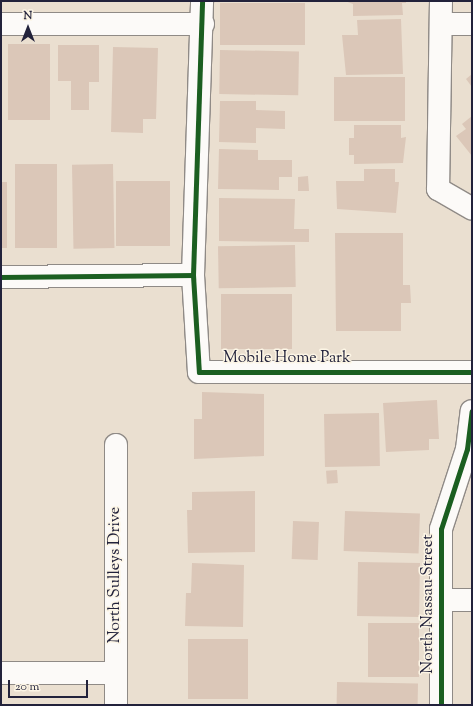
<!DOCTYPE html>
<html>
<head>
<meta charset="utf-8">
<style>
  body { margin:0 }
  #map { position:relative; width:473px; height:706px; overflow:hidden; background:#eadfd0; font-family:"Sorts Mill Goudy",serif }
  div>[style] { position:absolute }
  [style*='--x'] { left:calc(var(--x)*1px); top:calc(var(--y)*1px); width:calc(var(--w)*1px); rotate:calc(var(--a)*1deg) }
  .building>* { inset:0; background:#dbc7b8; transform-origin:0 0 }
  .roads { filter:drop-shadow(1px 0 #8f8a86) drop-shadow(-1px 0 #8f8a86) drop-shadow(0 1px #8f8a86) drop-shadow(0 -1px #8f8a86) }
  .minor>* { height:22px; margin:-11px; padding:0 11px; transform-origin:11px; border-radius:11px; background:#fcfaf8 }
  .cycleway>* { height:5px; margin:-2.5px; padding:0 2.5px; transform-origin:2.5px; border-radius:2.5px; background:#1b5e20 }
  span { translate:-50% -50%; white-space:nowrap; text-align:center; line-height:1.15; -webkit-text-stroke:3px #fcf5e5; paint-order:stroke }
  .street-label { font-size:16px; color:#22223b }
  .frame { position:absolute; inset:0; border:2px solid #22223b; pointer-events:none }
  .north { position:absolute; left:8px; top:8px; width:40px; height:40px; -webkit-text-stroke:3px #fcf5e5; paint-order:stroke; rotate:0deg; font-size:11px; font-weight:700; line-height:16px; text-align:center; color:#22223b }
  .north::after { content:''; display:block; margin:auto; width:14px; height:18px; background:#22223b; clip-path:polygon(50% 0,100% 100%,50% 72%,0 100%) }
  .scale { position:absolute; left:8px; top:680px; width:80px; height:18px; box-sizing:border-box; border:2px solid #22223b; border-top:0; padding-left:5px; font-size:12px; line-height:14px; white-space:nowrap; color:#22223b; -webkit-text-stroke:3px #fcf5e5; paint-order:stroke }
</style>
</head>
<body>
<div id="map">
  <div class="building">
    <i style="clip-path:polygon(345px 1px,406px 1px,406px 3px,402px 3px,403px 15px,353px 16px,353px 4px)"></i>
    <i style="left:220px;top:3px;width:85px;height:42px"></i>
    <i style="clip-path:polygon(401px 19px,403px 74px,346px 75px,342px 35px,358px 35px,357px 20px)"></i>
    <i style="left:8px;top:44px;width:42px;height:76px"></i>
    <i style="clip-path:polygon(58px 45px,99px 45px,99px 82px,89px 82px,89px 110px,71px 110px,71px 81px,58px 81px)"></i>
    <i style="clip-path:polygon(113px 47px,158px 48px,156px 119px,143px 119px,143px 133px,111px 132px)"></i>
    <i style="left:220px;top:50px;width:79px;height:44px;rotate:1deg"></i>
    <i style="clip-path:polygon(472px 74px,472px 87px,466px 79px)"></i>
    <i style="left:334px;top:77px;width:71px;height:44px"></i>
    <i style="clip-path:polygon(220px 101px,256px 101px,256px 110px,285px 111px,285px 129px,256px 128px,256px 143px,219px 142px)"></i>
    <i style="clip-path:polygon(472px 116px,472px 156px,456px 136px,466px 129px,462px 124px)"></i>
    <i style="clip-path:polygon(354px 125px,401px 125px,401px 138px,406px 137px,403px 163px,354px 164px,354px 155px,349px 155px,349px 138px,354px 138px)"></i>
    <i style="clip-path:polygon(219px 149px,258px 150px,258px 160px,292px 160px,292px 177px,279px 177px,279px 190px,218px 189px)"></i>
    <i style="left:15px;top:164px;width:42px;height:84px"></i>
    <i style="left:113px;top:164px;width:84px;height:41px;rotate:89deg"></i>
    <i style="clip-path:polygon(364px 169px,395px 169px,395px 182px,399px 182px,396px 213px,337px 209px,336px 181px,364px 181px)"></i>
    <i style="clip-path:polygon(308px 176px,309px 191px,298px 191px,298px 177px)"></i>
    <i style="left:116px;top:181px;width:54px;height:65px"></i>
    <i style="left:1px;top:182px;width:6px;height:66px"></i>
    <i style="clip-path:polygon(219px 198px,295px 199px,294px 229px,309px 229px,309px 242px,219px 241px)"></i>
    <i style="clip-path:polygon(335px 233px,403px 233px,403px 285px,410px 285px,411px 303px,401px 303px,401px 331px,336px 331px)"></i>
    <i style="left:295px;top:245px;width:42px;height:77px;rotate:89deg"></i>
    <i style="left:292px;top:294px;width:55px;height:71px;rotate:90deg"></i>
    <i style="clip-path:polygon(202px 392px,264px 394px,264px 456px,194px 459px,194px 419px,202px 419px)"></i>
    <i style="clip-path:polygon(437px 400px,439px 439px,429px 439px,429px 450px,386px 452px,383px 403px)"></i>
    <i style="left:379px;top:413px;width:53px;height:55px;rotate:89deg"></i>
    <i style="left:337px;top:470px;width:13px;height:11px;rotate:86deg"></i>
    <i style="clip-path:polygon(255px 491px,255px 552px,188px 553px,187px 510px,192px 510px,192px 492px)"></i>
    <i style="left:345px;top:511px;width:75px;height:40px;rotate:2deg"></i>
    <i style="left:293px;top:521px;width:26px;height:38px;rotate:2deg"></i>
    <i style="left:358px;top:562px;width:62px;height:54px;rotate:1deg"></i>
    <i style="clip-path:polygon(192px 563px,244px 565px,243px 627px,185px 626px,186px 593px,191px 593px)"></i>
    <i style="left:368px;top:623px;width:51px;height:54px"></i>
    <i style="clip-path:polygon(471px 628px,472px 628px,472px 680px,470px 680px)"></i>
    <i style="left:188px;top:639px;width:60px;height:60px"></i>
    <i style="left:337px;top:682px;width:81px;height:23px;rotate:1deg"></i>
  </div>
  <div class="roads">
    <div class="minor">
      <i style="--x:441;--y:1;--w:188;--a:90.9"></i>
      <i style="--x:438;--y:189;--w:39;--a:30"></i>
      <i style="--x:1;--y:24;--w:202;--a:0"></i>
      <i style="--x:441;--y:24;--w:31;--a:0"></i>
      <i style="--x:193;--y:275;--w:274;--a:-88.1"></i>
      <i style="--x:1;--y:277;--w:192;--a:-0.6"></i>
      <i style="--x:193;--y:275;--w:97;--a:86.5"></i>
      <i style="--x:199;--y:372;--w:273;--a:0"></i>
      <i style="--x:441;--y:600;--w:31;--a:0"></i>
      <i style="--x:1;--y:673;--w:115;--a:0"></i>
      <i style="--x:116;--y:705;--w:260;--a:-90"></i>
      <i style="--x:441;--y:705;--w:176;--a:-90"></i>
      <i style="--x:441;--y:529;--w:84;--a:-72"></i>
      <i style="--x:467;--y:449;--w:38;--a:-83"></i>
    </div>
  </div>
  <div class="cycleway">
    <i style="--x:193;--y:275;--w:274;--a:-88.1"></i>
    <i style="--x:1;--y:277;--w:192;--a:-0.6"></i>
    <i style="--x:193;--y:275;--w:97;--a:86.5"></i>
    <i style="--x:199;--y:372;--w:273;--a:0"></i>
    <i style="--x:441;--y:705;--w:176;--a:-90"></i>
    <i style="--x:441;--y:529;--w:84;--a:-72"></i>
    <i style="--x:467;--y:449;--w:38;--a:-83"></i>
  </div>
  <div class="street-label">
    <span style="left:287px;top:359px">Mobile Home Park</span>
    <span style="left:116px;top:575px;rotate:-90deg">North Sulleys Drive</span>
    <span style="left:429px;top:604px;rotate:-90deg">North Nassau Street</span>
  </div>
  <div class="frame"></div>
  <div class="north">N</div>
  <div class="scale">20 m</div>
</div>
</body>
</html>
